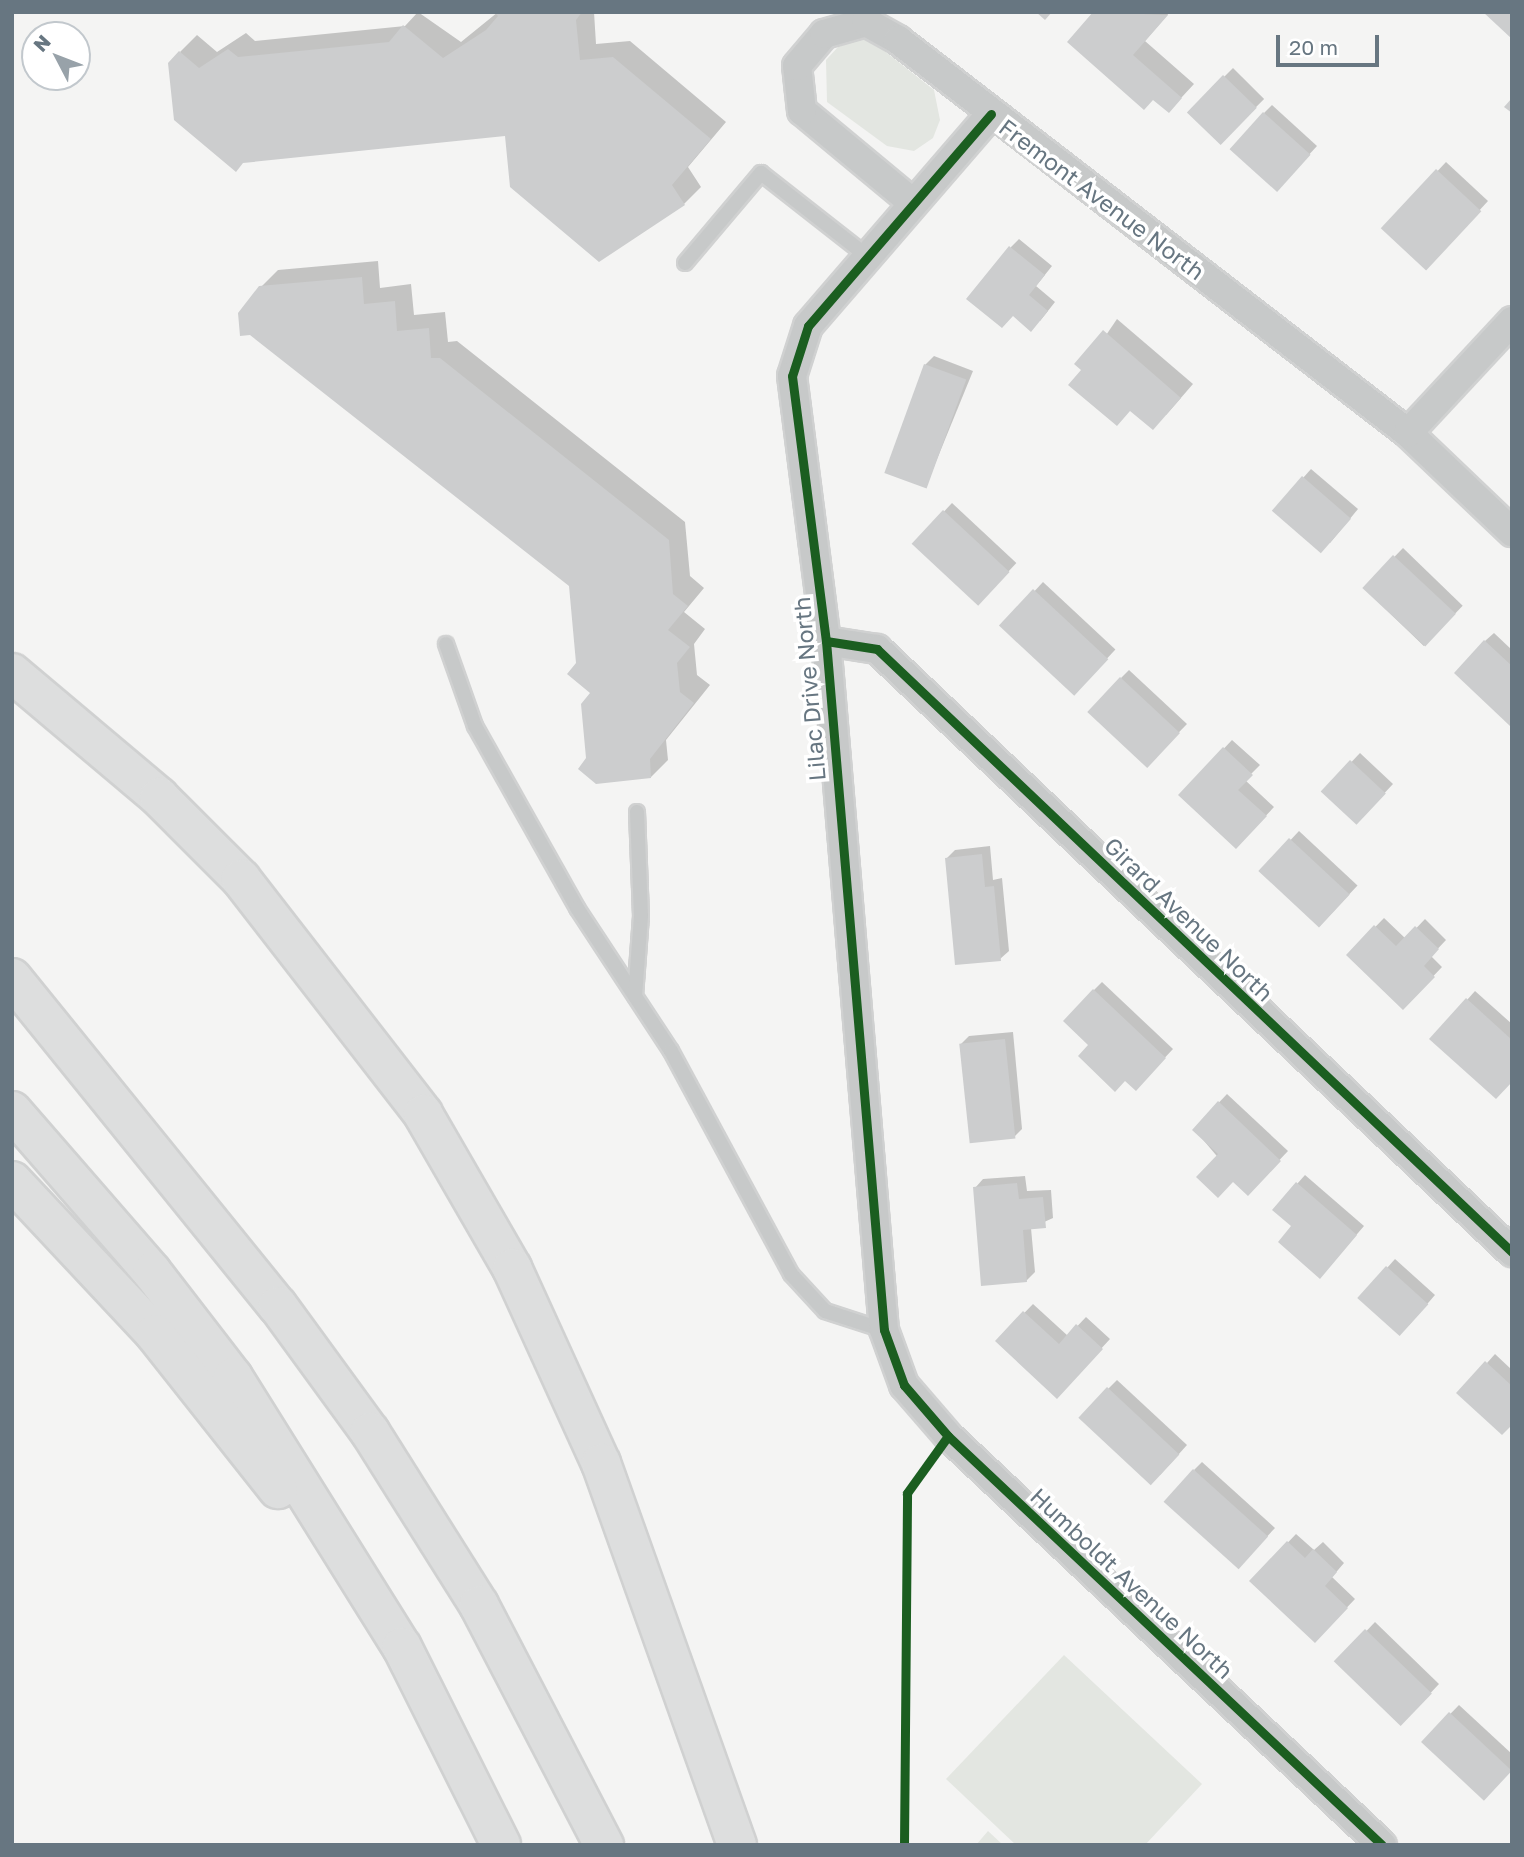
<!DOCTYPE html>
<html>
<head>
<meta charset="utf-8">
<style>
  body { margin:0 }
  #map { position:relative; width:1524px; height:1857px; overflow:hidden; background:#f4f4f3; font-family:"Golos Text",sans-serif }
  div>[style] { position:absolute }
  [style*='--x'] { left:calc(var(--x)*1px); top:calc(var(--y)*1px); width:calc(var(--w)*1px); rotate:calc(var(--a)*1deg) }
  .green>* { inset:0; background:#e3e6e1 }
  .shadow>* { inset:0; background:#0003; transform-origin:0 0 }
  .building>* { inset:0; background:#cccdce; transform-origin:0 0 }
  .roads { filter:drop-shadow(2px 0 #d0d1d1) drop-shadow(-2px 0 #d0d1d1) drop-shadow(0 2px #d0d1d1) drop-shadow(0 -2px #d0d1d1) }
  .lane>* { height:14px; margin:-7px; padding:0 7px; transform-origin:7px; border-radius:7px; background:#c7c9c9 }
  .street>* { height:28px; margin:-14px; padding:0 14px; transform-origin:14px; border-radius:14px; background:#c7c9c9 }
  .highway>* { height:38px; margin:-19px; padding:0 19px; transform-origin:19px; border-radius:19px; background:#dddede }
  .cycleway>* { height:9px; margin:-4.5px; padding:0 4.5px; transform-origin:4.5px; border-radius:4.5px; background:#1b5e20 }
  span { translate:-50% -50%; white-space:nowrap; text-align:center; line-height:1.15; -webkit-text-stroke:7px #fff; paint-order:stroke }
  .street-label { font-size:23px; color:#677681 }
  .frame { position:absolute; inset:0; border:14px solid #677681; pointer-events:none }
  .north { position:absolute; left:21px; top:21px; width:70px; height:70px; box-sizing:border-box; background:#fff; border:2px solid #c2c8cd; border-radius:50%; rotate:312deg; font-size:19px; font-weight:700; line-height:28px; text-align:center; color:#677681 }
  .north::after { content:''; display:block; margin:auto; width:24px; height:32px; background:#98a2a9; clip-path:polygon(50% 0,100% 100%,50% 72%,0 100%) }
  .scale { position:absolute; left:1276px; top:35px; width:103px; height:32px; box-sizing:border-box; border:4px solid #677681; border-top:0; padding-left:9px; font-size:21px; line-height:24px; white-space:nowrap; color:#677681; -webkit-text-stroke:5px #fff; paint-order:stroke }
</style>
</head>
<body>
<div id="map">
  <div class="green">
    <i style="clip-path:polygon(867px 37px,934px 90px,940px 120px,933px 138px,914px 151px,887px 146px,827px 102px,826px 60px,838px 47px)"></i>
    <i style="clip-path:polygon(1064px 1655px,1202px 1784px,1145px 1845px,1016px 1845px,946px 1779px)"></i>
    <i style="clip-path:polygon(988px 1831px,1003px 1845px,976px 1845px)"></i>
  </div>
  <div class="shadow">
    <i style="clip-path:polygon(418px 12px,461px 42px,498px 12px,594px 12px,596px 44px,630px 41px,726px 122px,688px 167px,701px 187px,684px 204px,506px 134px,244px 161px,180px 52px,197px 35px,217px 52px,246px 33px,255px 41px,405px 26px)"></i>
    <i style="clip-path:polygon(1096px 12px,1170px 12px,1145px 41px,1194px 84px,1169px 111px)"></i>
    <i style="left:1233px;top:68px;width:44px;height:62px;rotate:45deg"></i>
    <i style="clip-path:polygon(1272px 105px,1317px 146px,1284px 182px,1264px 113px)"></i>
    <i style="clip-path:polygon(1446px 162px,1488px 201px,1434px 260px,1383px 229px)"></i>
    <i style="clip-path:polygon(1019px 239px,1052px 266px,1036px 286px,1055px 302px,1040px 321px,1013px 315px,1011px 247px)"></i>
    <i style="clip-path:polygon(378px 261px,380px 288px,411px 284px,414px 315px,445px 312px,448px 342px,457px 341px,685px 522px,690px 576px,704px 588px,684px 612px,705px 629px,694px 644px,697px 675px,710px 685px,666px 740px,668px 760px,651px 777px,588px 759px,593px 693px,577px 663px,570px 585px,260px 288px,278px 270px)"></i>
    <i style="clip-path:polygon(1117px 319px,1193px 384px,1166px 415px,1083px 369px)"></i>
    <i style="clip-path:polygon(934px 356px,973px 371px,926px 486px,925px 365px)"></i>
    <i style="clip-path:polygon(1311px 469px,1358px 509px,1330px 543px,1303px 478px)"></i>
    <i style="left:952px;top:503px;width:88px;height:56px;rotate:43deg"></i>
    <i style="left:1403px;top:548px;width:83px;height:56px;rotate:44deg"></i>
    <i style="left:1043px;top:582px;width:99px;height:60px;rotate:43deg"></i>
    <i style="clip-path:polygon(1494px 633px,1512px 650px,1510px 724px,1485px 641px)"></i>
    <i style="clip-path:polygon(1129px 670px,1187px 724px,1147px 765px,1121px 678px)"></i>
    <i style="clip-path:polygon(1232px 740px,1260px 765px,1245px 780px,1274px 807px,1244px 839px,1180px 795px)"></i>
    <i style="clip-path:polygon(1360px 753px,1393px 784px,1364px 815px,1323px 792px)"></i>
    <i style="left:1299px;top:831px;width:80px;height:55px;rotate:43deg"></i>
    <i style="clip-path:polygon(990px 846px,993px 880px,1002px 878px,1009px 951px,1000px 959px,947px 858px,955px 850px)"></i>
    <i style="clip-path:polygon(1384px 918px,1406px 939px,1425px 919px,1446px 940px,1431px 956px,1442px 967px,1403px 1008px,1348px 955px)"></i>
    <i style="clip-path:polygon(1102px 982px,1173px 1049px,1144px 1080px,1125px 1079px,1091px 1045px,1094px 990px)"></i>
    <i style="clip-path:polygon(1475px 991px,1512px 1024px,1512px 1080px,1467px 1000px)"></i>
    <i style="clip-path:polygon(1013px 1032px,1022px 1129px,1014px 1137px,961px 1044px,969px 1036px)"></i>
    <i style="clip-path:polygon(1227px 1094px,1288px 1151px,1248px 1193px,1194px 1129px)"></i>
    <i style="clip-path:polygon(1305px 1175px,1364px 1226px,1328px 1268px,1297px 1184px)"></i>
    <i style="clip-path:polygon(1025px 1176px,1027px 1191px,1051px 1190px,1053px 1218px,1031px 1228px,1035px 1272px,1026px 1281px,975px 1188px,983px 1179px)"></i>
    <i style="clip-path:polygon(1395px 1259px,1435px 1295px,1409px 1325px,1387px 1268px)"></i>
    <i style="clip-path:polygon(1033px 1304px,1068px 1336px,1086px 1317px,1110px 1339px,1065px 1388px,997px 1341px)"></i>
    <i style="clip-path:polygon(1495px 1354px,1512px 1370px,1512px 1423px,1487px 1363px)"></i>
    <i style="clip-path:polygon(1117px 1380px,1187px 1445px,1160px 1475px,1108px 1389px)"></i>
    <i style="clip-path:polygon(1202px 1462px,1275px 1528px,1246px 1559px,1194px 1470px)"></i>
    <i style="clip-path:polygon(1296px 1534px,1314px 1550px,1323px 1542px,1344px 1563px,1332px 1577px,1355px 1599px,1315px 1641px,1251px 1581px)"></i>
    <i style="clip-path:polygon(1375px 1622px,1439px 1684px,1410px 1715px,1337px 1662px)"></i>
    <i style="clip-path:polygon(1459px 1705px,1512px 1754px,1512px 1768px,1483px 1798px,1423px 1742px)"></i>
  </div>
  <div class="building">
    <i style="clip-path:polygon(494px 12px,582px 12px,576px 20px,580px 60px,613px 57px,711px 139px,672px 185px,685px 205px,599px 262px,510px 187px,505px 136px,243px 163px,236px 172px,174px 120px,168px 63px,179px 51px,199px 68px,228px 49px,238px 57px,389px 42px,403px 25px,443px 58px,486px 30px,498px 16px)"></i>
    <i style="clip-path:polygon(1036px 12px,1052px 12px,1045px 20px)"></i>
    <i style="clip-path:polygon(1093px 12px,1168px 15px,1133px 55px,1182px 98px,1169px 113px,1153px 100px,1144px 110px,1067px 42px)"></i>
    <i style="clip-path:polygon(1483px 12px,1512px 12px,1512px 39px)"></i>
    <i style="left:1223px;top:75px;width:47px;height:52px;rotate:44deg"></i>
    <i style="clip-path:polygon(1512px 98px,1512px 113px,1504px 107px)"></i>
    <i style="left:1263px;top:112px;width:64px;height:50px;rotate:42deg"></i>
    <i style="left:1436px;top:169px;width:62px;height:81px;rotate:43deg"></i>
    <i style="clip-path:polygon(1009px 246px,1045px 275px,1029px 295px,1048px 311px,1031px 332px,1013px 316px,1002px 328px,966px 299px)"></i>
    <i style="clip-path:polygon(362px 277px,364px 304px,395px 301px,397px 331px,429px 328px,431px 358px,440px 358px,669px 540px,673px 594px,688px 606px,668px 630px,690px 647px,677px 663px,680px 692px,694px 703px,650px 759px,651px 778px,596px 784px,578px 769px,586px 758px,581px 704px,590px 693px,567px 674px,576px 663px,569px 586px,250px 335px,240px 336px,238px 313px,259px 286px)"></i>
    <i style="clip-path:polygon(1103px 330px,1181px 398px,1153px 430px,1130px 411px,1117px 426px,1068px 385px,1081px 370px,1074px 364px)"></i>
    <i style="left:924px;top:364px;width:45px;height:116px;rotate:20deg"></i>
    <i style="left:1302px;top:476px;width:65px;height:46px;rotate:41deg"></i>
    <i style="left:943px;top:510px;width:91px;height:46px;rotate:43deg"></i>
    <i style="left:1393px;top:555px;width:86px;height:45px;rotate:43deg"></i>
    <i style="left:1033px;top:589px;width:103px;height:50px;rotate:43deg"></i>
    <i style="clip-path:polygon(1484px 640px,1512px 666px,1510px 726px,1454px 673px)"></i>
    <i style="left:1120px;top:677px;width:82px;height:48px;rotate:43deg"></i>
    <i style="clip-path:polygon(1223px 747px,1253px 775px,1238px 790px,1267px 816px,1236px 849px,1178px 795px)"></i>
    <i style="left:1350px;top:760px;width:49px;height:43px;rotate:43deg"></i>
    <i style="left:1289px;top:838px;width:83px;height:45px;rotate:43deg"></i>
    <i style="clip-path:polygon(982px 854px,985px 887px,994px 886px,1001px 961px,955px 965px,945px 858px)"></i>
    <i style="clip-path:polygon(1374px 925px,1396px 946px,1415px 926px,1439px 949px,1424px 966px,1435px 977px,1403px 1010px,1346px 955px)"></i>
    <i style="clip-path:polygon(1093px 989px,1166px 1058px,1136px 1091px,1125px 1081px,1115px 1092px,1078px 1056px,1088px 1045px,1063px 1021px)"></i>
    <i style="clip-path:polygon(1466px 998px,1512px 1040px,1512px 1082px,1496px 1099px,1429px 1039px)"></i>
    <i style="left:1005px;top:1039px;width:100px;height:46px;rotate:84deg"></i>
    <i style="clip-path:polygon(1218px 1101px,1281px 1161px,1248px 1196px,1233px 1182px,1218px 1198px,1196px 1177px,1218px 1154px,1192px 1130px)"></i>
    <i style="clip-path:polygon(1296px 1182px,1357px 1235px,1320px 1279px,1278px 1242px,1291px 1226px,1272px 1210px)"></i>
    <i style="clip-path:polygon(1017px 1183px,1019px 1199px,1043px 1197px,1046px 1228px,1023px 1230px,1027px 1282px,981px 1286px,973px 1187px)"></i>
    <i style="left:1386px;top:1266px;width:57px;height:43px;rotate:42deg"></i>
    <i style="clip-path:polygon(1023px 1311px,1059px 1344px,1076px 1324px,1103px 1349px,1057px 1399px,995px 1341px)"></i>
    <i style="clip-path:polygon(1485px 1361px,1512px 1386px,1512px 1425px,1502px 1435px,1456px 1393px)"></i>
    <i style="left:1107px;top:1387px;width:99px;height:42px;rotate:43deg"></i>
    <i style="left:1193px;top:1469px;width:101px;height:44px;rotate:42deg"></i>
    <i style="clip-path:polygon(1287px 1541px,1305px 1558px,1313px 1549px,1337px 1572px,1325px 1586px,1348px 1608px,1315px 1643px,1249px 1581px)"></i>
    <i style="left:1365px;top:1629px;width:93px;height:45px;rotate:44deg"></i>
    <i style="left:1449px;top:1712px;width:86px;height:41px;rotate:43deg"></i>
  </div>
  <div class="roads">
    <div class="lane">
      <i style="--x:685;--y:263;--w:118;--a:-49.8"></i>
      <i style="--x:761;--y:173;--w:135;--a:38.1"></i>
      <i style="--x:446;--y:644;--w:87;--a:70.5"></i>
      <i style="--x:475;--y:726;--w:209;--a:60.7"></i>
      <i style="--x:577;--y:908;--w:171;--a:56.7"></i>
      <i style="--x:671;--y:1051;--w:253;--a:61.7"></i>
      <i style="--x:791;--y:1274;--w:50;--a:47.4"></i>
      <i style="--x:825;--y:1311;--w:62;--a:17.9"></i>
      <i style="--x:635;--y:996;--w:80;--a:-85.7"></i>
      <i style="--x:641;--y:916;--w:104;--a:-92.2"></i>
    </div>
    <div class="street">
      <i style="--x:991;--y:114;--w:280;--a:130.8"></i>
      <i style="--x:808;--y:326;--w:52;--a:107.7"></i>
      <i style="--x:792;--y:376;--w:267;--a:82.7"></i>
      <i style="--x:826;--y:641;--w:691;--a:85.19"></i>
      <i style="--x:884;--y:1330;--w:59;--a:70"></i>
      <i style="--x:904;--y:1385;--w:67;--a:49.2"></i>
      <i style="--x:948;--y:1436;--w:596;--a:43.3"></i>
      <i style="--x:913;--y:203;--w:144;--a:-140.3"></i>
      <i style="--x:802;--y:111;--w:45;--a:-96.3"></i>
      <i style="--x:797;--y:66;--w:42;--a:-49.8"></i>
      <i style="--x:824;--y:34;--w:44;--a:-15.9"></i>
      <i style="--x:866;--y:22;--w:37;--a:29"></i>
      <i style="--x:898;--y:40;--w:644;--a:37.62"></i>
      <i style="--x:1408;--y:433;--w:144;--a:43.6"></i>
      <i style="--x:1408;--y:433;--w:153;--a:-47.1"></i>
      <i style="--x:826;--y:641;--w:52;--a:8.9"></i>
      <i style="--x:877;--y:649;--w:876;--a:43.52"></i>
    </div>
    <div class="highway">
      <i style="--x:12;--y:673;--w:192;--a:40.1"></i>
      <i style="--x:159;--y:797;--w:116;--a:45"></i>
      <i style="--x:241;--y:879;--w:297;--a:52.2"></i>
      <i style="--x:423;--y:1114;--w:178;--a:60"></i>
      <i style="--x:512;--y:1268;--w:214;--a:65.5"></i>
      <i style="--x:601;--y:1463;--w:405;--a:70.4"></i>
      <i style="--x:12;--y:978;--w:422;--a:51"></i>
      <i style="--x:278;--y:1306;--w:156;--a:53.9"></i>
      <i style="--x:370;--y:1432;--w:204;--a:57.8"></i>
      <i style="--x:479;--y:1605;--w:271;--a:62.5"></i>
      <i style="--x:12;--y:1111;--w:213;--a:49"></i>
      <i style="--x:152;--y:1272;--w:133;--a:52.4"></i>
      <i style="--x:233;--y:1377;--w:319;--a:58"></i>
      <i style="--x:402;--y:1647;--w:221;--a:63.4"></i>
      <i style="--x:12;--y:1181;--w:209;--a:46.9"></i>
      <i style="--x:155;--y:1334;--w:198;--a:51.6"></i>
    </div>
  </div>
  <div class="cycleway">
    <i style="--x:991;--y:114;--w:280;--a:130.8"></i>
    <i style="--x:808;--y:326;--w:52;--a:107.7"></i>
    <i style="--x:792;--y:376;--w:267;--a:82.7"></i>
    <i style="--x:826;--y:641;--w:691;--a:85.19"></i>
    <i style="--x:884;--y:1330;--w:59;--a:70"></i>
    <i style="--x:904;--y:1385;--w:67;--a:49.2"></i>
    <i style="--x:948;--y:1436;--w:596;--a:43.3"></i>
    <i style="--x:826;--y:641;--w:52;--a:8.9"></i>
    <i style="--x:877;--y:649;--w:876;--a:43.52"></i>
    <i style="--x:904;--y:1845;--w:352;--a:-89.5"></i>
    <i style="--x:907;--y:1493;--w:70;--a:-54.3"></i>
  </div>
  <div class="street-label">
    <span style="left:1102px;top:199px;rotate:37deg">Fremont Avenue North</span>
    <span style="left:809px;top:689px;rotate:-95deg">Lilac Drive North</span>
    <span style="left:1189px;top:919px;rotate:44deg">Girard Avenue North</span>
    <span style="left:1132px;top:1583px;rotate:43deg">Humboldt Avenue North</span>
  </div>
  <div class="frame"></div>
  <div class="north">N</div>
  <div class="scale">20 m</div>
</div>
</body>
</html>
